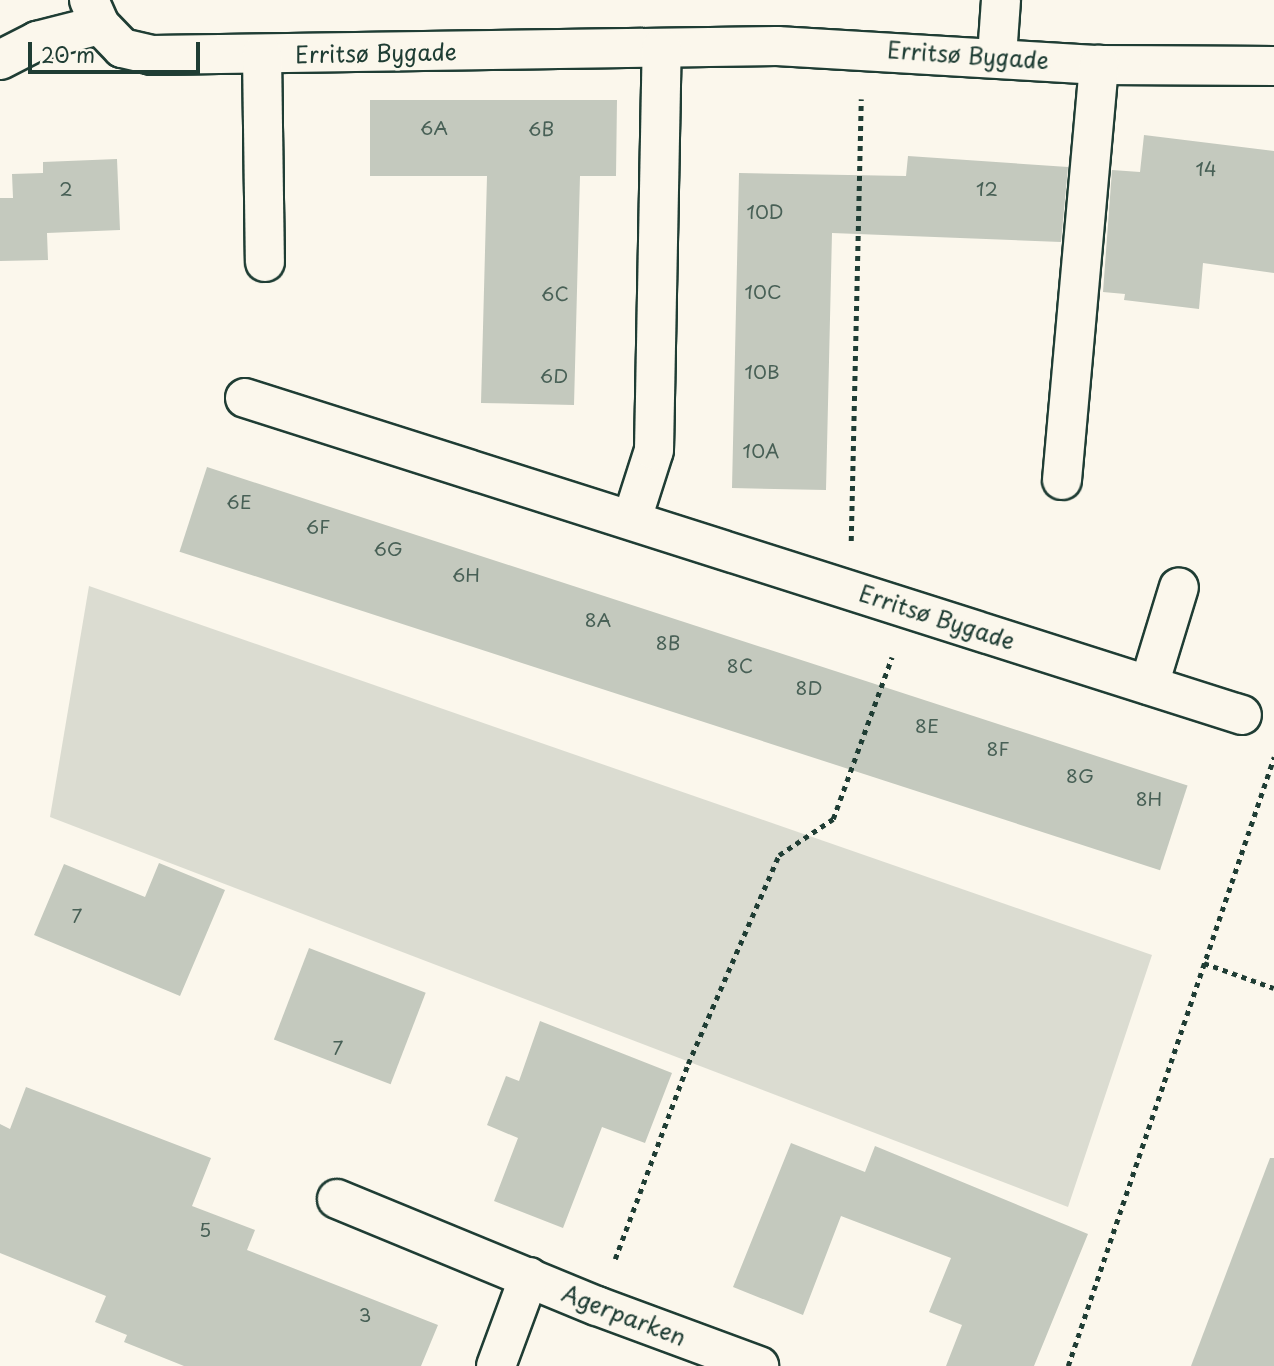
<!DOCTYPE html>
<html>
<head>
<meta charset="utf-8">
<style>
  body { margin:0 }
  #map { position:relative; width:1274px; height:1366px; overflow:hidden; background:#fbf7ec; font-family:"Playpen Sans",sans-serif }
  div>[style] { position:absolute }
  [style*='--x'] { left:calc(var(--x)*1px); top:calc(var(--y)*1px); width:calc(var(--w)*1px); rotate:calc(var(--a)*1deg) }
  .green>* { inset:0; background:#dbdcd1 }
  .building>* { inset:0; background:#c4c9be; transform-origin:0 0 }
  .path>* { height:4.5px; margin-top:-2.25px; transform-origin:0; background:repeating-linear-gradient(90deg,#1f3d34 0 5px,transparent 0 10px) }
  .roads { filter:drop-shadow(2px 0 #1f3d34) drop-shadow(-2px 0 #1f3d34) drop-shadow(0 2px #1f3d34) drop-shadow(0 -2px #1f3d34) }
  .minor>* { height:38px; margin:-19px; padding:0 19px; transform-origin:19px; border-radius:19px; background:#fbf7ec }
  span { translate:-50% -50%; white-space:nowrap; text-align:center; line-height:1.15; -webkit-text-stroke:5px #fbf7ec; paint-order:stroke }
  .number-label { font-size:19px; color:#486056 }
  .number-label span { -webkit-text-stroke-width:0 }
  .street-label { font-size:23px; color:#1f3d34 }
  .scale { position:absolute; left:28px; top:42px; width:172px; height:32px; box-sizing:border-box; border:4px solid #1f3d34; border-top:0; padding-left:9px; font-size:21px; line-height:24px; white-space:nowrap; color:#1f3d34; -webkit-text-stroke:5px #fbf7ec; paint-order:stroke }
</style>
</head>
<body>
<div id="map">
  <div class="green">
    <i style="clip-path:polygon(89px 586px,1152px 955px,1068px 1207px,50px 817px)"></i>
  </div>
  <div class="building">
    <i style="clip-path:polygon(370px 100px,617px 100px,616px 176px,580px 176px,574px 405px,481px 403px,487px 176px,370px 176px)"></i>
    <i style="clip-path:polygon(1144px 135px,1274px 151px,1274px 273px,1203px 263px,1199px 309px,1124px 300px,1125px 294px,1103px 292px,1112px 170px,1140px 172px)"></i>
    <i style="clip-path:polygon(908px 156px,1068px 167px,1061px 242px,832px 233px,826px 490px,732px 488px,739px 173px,906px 176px)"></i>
    <i style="clip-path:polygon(117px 159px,120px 230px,47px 233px,48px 260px,0 261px,0 198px,13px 198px,12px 174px,43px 173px,43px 162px)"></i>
    <i style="left:207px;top:467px;width:1031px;height:89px;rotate:18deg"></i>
    <i style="clip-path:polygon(159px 863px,225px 890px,180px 996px,34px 935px,64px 864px,145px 897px)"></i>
    <i style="left:309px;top:948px;width:125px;height:98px;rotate:21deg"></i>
    <i style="clip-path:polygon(540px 1021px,672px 1073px,645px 1143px,602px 1127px,563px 1228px,494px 1201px,518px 1138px,487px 1125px,506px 1076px,519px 1081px)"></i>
    <i style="clip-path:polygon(26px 1087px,211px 1158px,192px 1206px,255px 1230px,247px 1250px,438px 1325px,421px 1366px,184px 1366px,124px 1342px,127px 1335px,95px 1322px,106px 1296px,0 1253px,0 1124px,10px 1129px)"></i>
    <i style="clip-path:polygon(791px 1143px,865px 1172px,875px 1146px,1088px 1234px,1034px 1366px,946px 1366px,962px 1325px,929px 1312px,951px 1258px,841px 1216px,803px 1315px,733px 1287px)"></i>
    <i style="clip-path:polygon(1270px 1158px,1274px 1158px,1274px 1366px,1191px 1366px)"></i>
  </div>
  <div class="path">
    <i style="--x:851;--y:541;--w:442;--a:-88.7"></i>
    <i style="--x:1204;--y:963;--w:74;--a:19.7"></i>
    <i style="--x:615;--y:1259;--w:208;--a:-69.5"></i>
    <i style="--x:688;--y:1064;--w:228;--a:-66.5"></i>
    <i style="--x:779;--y:855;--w:65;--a:-33.7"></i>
    <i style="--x:833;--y:819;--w:172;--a:-70"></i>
    <i style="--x:1068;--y:1366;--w:643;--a:-71.31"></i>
  </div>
  <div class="roads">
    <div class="minor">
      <i style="--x:89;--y:0;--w:27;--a:66"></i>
      <i style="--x:100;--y:25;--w:32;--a:46"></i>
      <i style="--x:122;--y:48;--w:31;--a:13"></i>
      <i style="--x:152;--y:55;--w:625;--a:-0.83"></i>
      <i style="--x:777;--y:46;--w:323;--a:3.4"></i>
      <i style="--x:1099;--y:65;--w:175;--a:0.3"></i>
      <i style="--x:262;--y:54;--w:208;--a:89.2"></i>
      <i style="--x:997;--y:56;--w:56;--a:-85.9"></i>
      <i style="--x:0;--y:60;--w:42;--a:-27.2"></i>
      <i style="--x:37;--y:41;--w:65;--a:-14.3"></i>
      <i style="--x:245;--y:398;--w:1046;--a:17.64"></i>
      <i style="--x:1062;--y:480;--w:417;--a:-84.9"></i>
      <i style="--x:632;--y:519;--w:72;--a:-72.3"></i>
      <i style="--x:654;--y:450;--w:402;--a:-88.9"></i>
      <i style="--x:1149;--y:685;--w:102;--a:-73"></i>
      <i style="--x:337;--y:1199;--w:281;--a:22.4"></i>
      <i style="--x:597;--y:1306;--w:173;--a:20.3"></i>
      <i style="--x:496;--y:1366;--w:95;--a:-69.7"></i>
    </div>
  </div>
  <div class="number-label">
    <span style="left:434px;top:128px">6A</span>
    <span style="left:541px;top:129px">6B</span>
    <span style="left:1206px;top:169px">14</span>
    <span style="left:66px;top:189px">2</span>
    <span style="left:987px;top:189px">12</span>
    <span style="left:765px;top:212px">10D</span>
    <span style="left:763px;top:292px">10C</span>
    <span style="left:555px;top:294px">6C</span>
    <span style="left:762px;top:372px">10B</span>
    <span style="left:554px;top:376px">6D</span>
    <span style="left:761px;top:451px">10A</span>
    <span style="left:239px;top:502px">6E</span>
    <span style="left:318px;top:527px">6F</span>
    <span style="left:388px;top:549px">6G</span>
    <span style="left:466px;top:575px">6H</span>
    <span style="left:598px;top:620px">8A</span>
    <span style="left:668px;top:643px">8B</span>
    <span style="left:740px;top:666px">8C</span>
    <span style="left:809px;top:688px">8D</span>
    <span style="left:927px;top:726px">8E</span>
    <span style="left:998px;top:749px">8F</span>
    <span style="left:1080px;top:776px">8G</span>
    <span style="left:1149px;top:799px">8H</span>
    <span style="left:77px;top:916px">7</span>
    <span style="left:338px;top:1048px">7</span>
    <span style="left:205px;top:1230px">5</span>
    <span style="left:365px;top:1315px">3</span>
  </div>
  <div class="street-label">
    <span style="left:376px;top:53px;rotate:-1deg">Erritsø Bygade</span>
    <span style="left:968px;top:55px;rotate:4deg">Erritsø Bygade</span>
    <span style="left:937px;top:617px;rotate:18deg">Erritsø Bygade</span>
    <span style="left:624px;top:1315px;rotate:21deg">Agerparken</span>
  </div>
  <div class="scale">20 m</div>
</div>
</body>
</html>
